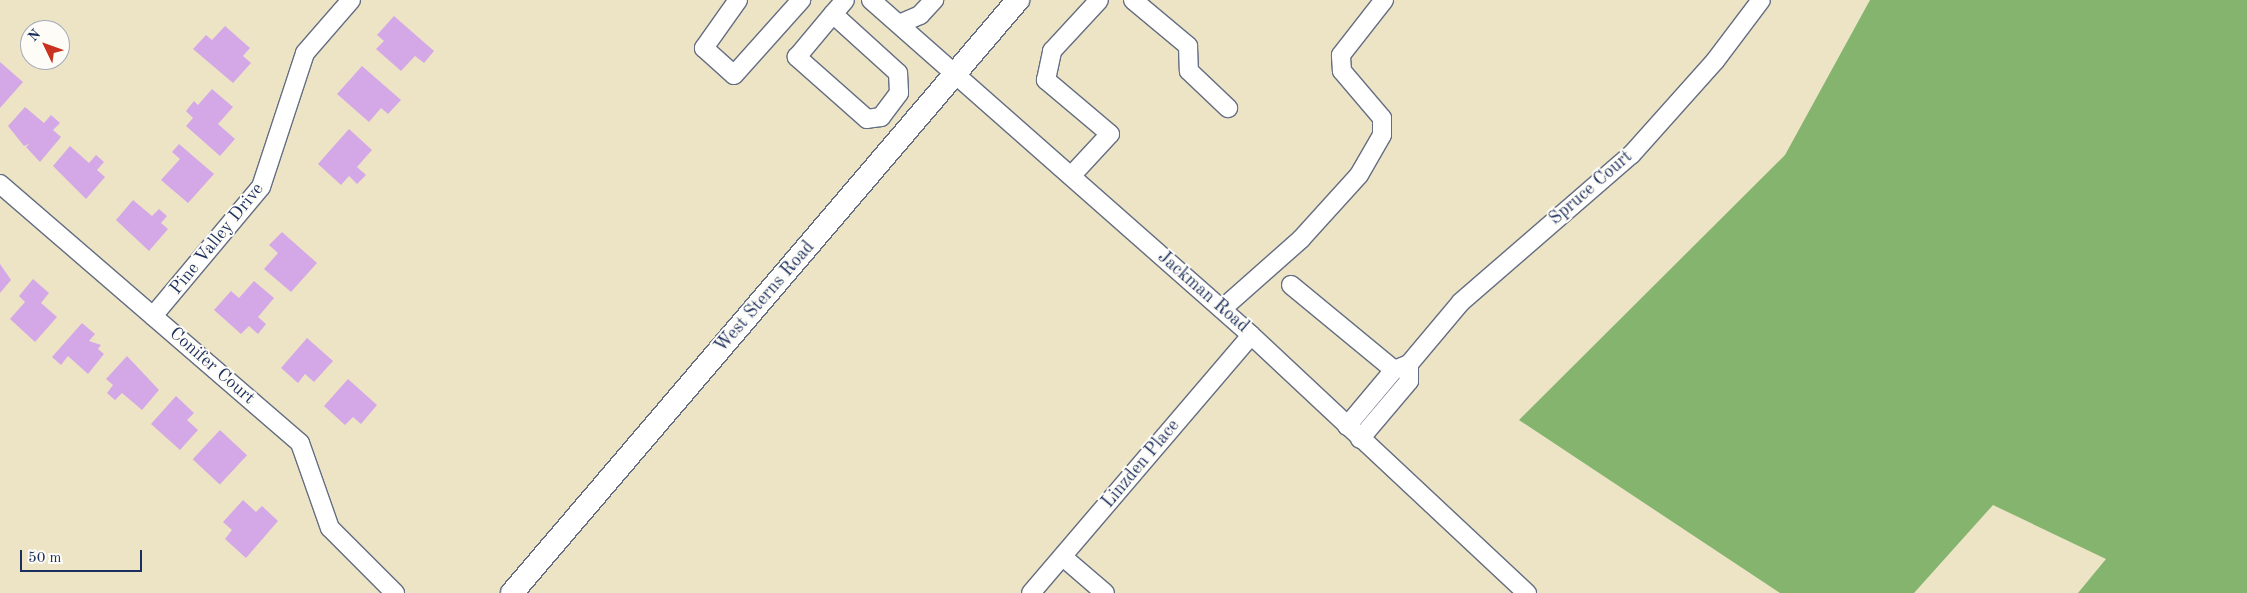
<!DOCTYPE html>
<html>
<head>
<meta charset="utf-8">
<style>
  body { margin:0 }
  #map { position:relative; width:2247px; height:593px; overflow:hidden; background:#ece4c5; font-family:"Old Standard TT",serif }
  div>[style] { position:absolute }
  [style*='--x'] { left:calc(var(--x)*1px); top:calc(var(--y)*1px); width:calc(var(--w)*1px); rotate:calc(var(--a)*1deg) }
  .forest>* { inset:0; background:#84b46e }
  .building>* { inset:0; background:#d4a8e7; transform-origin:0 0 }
  .roads { filter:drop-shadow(1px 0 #646e82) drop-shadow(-1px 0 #646e82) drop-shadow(0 1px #646e82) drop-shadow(0 -1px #646e82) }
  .minor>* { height:18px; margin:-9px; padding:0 9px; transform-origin:9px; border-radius:9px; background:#fff }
  .major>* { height:22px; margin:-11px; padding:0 11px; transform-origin:11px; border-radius:11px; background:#fff }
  span { translate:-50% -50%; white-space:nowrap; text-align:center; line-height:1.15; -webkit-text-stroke:4px #fdfcf7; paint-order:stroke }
  .street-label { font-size:18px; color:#1b2f5e }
  .north { position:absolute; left:20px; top:20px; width:50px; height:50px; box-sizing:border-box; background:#fdfcf7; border:1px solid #a3aaba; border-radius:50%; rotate:312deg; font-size:14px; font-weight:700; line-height:20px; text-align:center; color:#1b2f5e }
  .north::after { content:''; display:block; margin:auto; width:18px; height:22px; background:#c8321e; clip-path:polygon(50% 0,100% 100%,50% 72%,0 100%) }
  .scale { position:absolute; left:20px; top:550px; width:122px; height:22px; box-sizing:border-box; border:2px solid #1b2f5e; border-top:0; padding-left:6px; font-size:15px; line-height:18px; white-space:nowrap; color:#1b2f5e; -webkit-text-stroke:4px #fdfcf7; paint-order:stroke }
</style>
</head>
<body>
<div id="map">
  <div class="forest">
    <i style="clip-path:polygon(1870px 0,2247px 0,2247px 593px,2078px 593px,2106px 559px,1993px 505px,1914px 593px,1780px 593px,1519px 420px,1785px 155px)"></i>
  </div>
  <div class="building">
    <i style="clip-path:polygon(394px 16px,434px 51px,424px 63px,415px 56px,401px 71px,376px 49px,384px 41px,377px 35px)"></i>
    <i style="clip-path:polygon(225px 26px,250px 48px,243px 56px,251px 63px,233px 83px,193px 49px,206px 35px,212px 40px)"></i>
    <i style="clip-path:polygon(0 62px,23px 82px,0 108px)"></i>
    <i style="clip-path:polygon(362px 66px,401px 100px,388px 114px,381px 108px,369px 122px,337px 94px)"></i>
    <i style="clip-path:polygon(212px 89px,233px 107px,218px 124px,235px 139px,220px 156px,186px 126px,193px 118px,186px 111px,194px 101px,198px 105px)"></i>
    <i style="clip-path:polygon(25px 107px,44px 123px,51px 115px,60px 123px,53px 130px,61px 137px,40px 162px,26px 147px,29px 144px,24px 146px,8px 126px)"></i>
    <i style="clip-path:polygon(349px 129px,372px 150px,357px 167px,366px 175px,357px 184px,349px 176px,341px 185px,318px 164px)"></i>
    <i style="clip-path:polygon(179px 144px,214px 174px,188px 203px,161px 180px,180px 159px,172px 152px)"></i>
    <i style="clip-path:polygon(70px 146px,89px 163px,96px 155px,104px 162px,97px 170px,105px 177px,86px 199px,53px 166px)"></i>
    <i style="clip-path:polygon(133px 200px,152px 216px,159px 209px,167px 216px,161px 223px,168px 229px,149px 251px,116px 220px)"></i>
    <i style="clip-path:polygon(282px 232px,317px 263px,291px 292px,264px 269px,278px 253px,269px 245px)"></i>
    <i style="clip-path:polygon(0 264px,11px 280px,0 293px)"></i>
    <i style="clip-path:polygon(33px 279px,49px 293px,41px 303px,57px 317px,35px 342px,10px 319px,25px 302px,19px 296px)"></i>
    <i style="clip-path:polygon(254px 281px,274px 298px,258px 317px,266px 324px,258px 334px,249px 326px,241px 334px,214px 310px,231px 291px,239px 298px)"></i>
    <i style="clip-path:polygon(82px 323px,95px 334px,89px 341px,101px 345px,98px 349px,104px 354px,88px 374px,68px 356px,61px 365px,52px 357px)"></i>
    <i style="clip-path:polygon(307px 338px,333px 361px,314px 382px,305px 374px,298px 383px,281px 368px)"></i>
    <i style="clip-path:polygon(127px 356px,159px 390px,142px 410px,122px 393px,115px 400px,107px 393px,113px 385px,106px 379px)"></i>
    <i style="clip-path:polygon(348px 379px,377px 405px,361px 424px,353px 417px,345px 425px,324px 406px)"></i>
    <i style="clip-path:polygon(176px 396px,194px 413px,187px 420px,198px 430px,180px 450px,151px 424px)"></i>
    <i style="left:220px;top:430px;width:37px;height:40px;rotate:43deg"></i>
    <i style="clip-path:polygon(243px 500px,256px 512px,262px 506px,278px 521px,246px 558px,225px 539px,232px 530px,223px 522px)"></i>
  </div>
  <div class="roads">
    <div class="minor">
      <i style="--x:738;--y:0;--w:59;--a:125.3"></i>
      <i style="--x:704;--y:48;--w:40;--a:42"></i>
      <i style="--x:734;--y:75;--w:101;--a:-48.2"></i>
      <i style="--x:871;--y:0;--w:507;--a:41.4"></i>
      <i style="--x:1251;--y:335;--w:378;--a:43.1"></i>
      <i style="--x:1133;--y:0;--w:72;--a:39.9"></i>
      <i style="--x:1188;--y:46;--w:25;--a:88"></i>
      <i style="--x:1189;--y:71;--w:54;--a:43.5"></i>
      <i style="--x:833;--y:14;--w:88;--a:42.2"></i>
      <i style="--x:898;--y:73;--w:20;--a:87"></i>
      <i style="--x:899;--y:93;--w:30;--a:127"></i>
      <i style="--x:881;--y:117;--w:14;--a:172"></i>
      <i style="--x:867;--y:119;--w:94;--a:-138.5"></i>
      <i style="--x:797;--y:57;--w:56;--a:-50.1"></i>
      <i style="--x:833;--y:14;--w:18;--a:-49"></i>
      <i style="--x:899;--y:24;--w:23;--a:-23"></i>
      <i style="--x:920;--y:15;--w:21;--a:-47"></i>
      <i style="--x:1071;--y:176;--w:57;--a:-47.1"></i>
      <i style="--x:1110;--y:134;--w:84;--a:-139.8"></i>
      <i style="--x:1046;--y:80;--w:30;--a:-78"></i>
      <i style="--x:1052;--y:51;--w:69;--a:-47.3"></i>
      <i style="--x:0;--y:184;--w:396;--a:40.8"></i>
      <i style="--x:300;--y:443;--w:90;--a:70.6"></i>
      <i style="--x:330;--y:528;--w:92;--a:45"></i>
      <i style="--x:1291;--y:285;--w:134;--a:39.5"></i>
      <i style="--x:1222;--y:309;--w:106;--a:-41.5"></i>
      <i style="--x:1301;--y:239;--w:86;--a:-47.8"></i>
      <i style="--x:1359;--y:175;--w:46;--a:-60.1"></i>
      <i style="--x:1382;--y:135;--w:17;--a:-90"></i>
      <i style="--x:1382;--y:118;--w:62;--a:-130.4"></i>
      <i style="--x:1342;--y:71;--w:16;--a:-94"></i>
      <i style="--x:1341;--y:55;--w:70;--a:-52"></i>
      <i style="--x:153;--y:316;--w:168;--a:-50.1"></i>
      <i style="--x:261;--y:187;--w:141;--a:-71.8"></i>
      <i style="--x:305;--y:53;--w:70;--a:-49"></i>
      <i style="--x:1347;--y:426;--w:73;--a:-50"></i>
      <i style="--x:1394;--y:370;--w:16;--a:-22"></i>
      <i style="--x:1409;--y:364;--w:81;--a:-50"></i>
      <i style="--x:1461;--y:302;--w:225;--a:-40.9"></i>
      <i style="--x:1631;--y:155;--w:126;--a:-48.2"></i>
      <i style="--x:1715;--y:61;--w:76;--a:-53"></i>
      <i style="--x:1360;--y:439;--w:76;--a:-49.8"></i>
      <i style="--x:1409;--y:381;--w:17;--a:-90"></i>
      <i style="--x:1063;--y:557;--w:55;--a:40.6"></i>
      <i style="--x:1031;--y:593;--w:339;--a:-49.5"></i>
    </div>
    <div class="major">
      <i style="--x:512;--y:593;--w:780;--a:-49.53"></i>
    </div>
  </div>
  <div class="street-label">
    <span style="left:1591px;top:188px;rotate:-41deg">Spruce Court</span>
    <span style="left:217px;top:239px;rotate:-51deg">Pine Valley Drive</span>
    <span style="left:1203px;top:292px;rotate:41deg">Jackman Road</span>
    <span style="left:765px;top:297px;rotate:-49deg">West Sterns Road</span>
    <span style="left:212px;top:366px;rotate:41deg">Conifer Court</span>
    <span style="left:1141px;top:464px;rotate:-50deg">Linzden Place</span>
  </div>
  <div class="north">N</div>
  <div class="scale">50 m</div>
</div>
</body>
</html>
